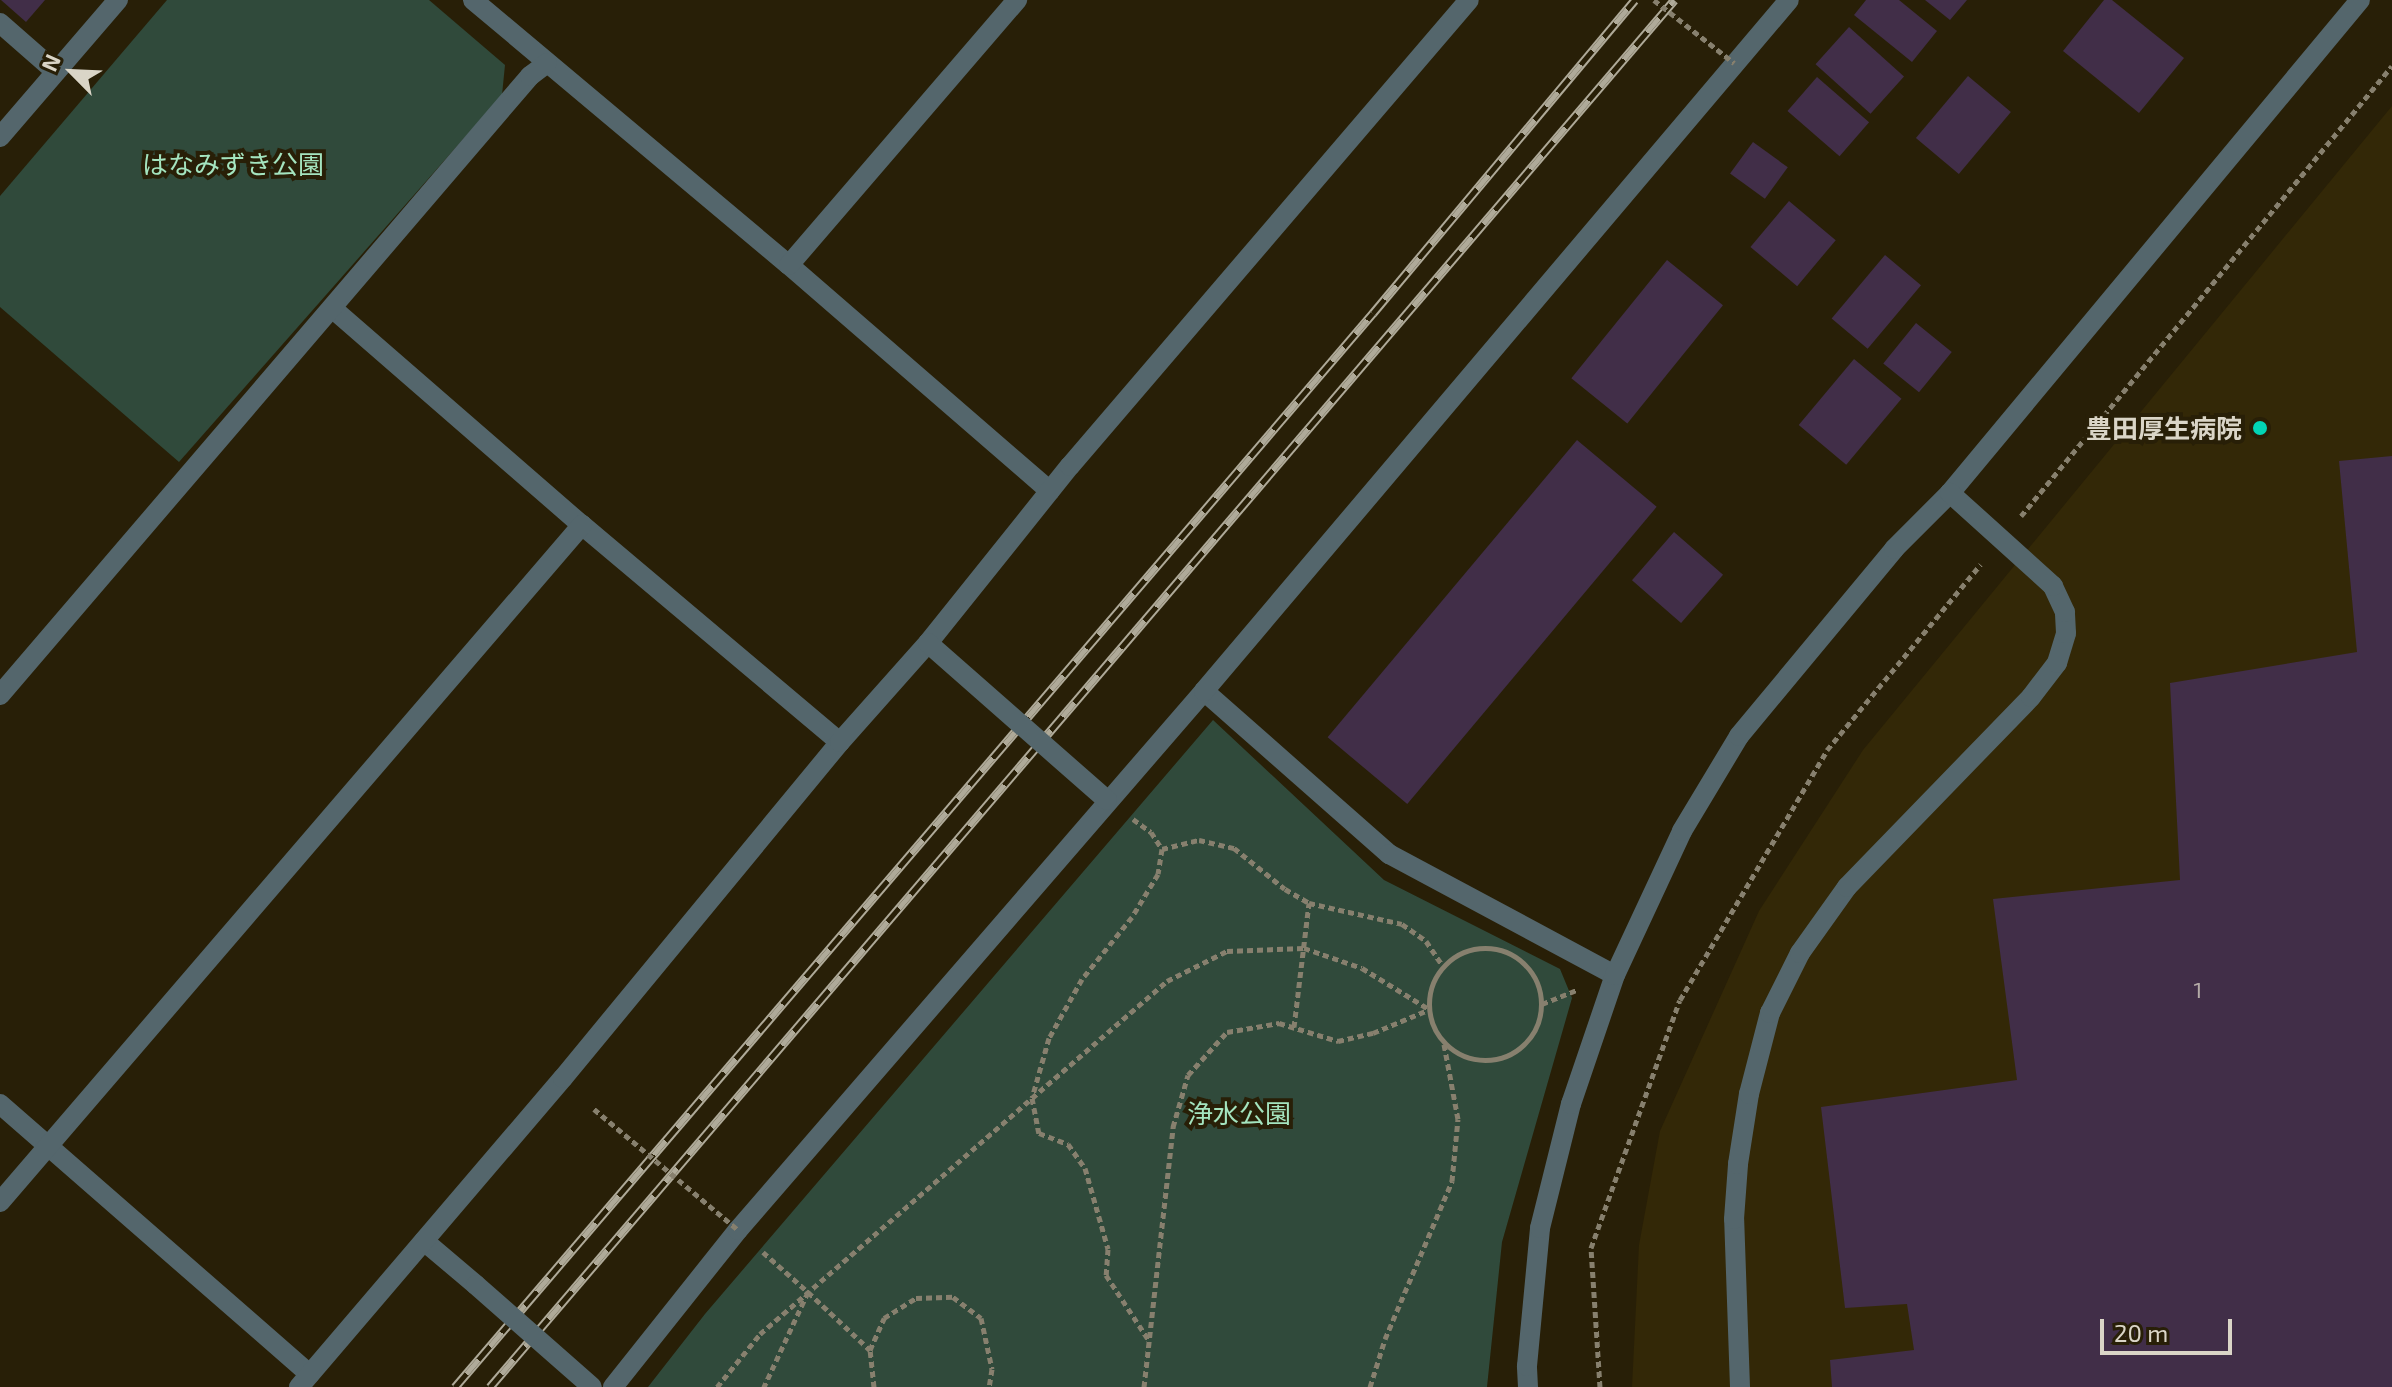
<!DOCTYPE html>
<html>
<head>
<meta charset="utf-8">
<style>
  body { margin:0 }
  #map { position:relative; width:2392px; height:1387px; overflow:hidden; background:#281f07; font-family:"Exo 2","Noto Sans JP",sans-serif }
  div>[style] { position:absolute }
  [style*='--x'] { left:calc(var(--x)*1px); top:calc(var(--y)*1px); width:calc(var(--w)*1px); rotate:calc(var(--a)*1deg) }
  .built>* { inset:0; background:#332807 }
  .green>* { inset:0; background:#304a3b }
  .building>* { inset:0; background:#412e48; transform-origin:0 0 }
  .path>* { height:5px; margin-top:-2.5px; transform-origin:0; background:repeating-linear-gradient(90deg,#87806e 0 6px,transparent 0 10px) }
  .path>.ring { margin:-2.5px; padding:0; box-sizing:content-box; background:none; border:5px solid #87806e; border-radius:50% }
  .minor>* { height:20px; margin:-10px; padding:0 10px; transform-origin:10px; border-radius:10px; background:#54666c }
  .rail>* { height:9px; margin-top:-4.5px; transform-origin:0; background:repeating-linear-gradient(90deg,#281f07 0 18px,#afaa99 0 36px); box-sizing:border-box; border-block:2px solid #afaa99 }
  .path-bridge>* { height:5px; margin-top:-2.5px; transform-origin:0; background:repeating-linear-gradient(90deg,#87806e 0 6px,transparent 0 10px) }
  .minor-bridge>* { height:20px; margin:-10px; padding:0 10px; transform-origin:10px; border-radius:10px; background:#54666c }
  .dots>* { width:22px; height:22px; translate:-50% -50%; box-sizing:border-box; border:4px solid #281f07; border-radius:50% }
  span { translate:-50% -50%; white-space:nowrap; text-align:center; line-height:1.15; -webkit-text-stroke:8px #281f07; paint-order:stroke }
  .number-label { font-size:22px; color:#b4aba7 }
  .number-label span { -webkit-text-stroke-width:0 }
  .park-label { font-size:26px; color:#a4e4bf }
  .poi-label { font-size:26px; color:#dad5c7; font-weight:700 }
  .right { translate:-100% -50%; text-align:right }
  .north { position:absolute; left:32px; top:32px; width:80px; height:80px; -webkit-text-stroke:6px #281f07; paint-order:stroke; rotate:294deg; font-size:22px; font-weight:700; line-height:32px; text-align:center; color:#dad5c7 }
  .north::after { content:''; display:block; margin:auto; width:28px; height:36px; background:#dad5c7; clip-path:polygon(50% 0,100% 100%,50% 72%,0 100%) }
  .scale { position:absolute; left:2100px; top:1319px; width:132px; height:36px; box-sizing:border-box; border:4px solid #dad5c7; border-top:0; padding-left:10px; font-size:24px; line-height:28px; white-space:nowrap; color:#dad5c7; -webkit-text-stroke:6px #281f07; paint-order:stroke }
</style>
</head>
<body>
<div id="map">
  <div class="built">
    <i style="clip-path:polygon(2392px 106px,2392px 1387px,1632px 1387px,1639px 1245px,1660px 1131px,1759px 911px,1863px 750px)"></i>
  </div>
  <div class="green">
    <i style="clip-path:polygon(167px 0,429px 0,505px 65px,502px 95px,179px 462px,0 307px,0 196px)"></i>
    <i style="clip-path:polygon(1213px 720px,1384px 880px,1560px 969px,1572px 998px,1502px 1242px,1487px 1387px,648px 1387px,705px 1314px)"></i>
  </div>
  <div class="building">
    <i style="clip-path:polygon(1px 0,45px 0,26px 22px)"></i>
    <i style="clip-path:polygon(1866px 0,1899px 0,1937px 31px,1912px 62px,1854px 15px)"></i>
    <i style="clip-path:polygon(1925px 0,1967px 0,1950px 20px)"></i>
    <i style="clip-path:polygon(2104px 0,2112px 0,2184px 58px,2139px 113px,2063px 51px)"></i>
    <i style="left:1849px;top:27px;width:74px;height:50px;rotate:42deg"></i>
    <i style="left:1968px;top:76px;width:56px;height:81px;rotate:40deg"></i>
    <i style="left:1817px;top:77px;width:69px;height:45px;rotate:41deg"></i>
    <i style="left:1753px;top:142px;width:43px;height:39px;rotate:36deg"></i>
    <i style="left:1789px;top:201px;width:61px;height:60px;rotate:40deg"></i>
    <i style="left:1885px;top:255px;width:47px;height:83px;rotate:40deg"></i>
    <i style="left:1667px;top:260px;width:72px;height:152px;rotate:39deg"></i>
    <i style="left:1916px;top:323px;width:46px;height:52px;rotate:39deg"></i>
    <i style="left:1854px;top:359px;width:62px;height:86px;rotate:40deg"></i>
    <i style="left:1577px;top:440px;width:104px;height:388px;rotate:40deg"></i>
    <i style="clip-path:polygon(2392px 456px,2392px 1387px,1832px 1387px,1830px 1360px,1914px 1350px,1907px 1304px,1845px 1308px,1821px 1107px,2017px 1080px,1993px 899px,2180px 880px,2170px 683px,2357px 652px,2339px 461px)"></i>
    <i style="left:1674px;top:532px;width:65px;height:64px;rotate:41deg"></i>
  </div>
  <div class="path">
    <i style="--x:2021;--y:516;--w:583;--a:-50.5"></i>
    <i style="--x:1133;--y:819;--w:22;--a:36"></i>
    <i style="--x:1151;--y:832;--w:20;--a:57"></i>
    <i style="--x:1162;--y:849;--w:25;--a:99"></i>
    <i style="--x:1158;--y:874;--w:50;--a:121.2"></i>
    <i style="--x:1132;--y:917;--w:80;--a:128.9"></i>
    <i style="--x:1082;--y:979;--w:68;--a:119.2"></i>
    <i style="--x:1049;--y:1038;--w:62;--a:105.8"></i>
    <i style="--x:1032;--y:1098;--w:36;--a:79"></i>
    <i style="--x:1039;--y:1133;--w:31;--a:21"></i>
    <i style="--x:1068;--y:1144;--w:29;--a:55"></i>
    <i style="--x:1085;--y:1168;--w:84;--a:74.1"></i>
    <i style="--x:1108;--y:1249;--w:26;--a:94"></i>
    <i style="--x:1106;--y:1275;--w:77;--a:56.7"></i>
    <i style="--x:1162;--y:849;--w:38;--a:-14"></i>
    <i style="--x:1199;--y:840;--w:36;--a:13"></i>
    <i style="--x:1234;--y:848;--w:65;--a:38.8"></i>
    <i style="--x:1285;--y:889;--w:28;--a:30"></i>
    <i style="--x:1309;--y:903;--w:95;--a:12.7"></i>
    <i style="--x:1402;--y:924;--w:29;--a:35"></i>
    <i style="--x:1426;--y:941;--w:30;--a:56"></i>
    <i class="ring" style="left:1429px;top:948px;width:107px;height:107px"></i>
    <i style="--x:1542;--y:1004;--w:38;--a:-22"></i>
    <i style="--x:1294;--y:1027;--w:125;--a:-83.1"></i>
    <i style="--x:763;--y:1252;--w:60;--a:41.6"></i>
    <i style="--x:808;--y:1292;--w:105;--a:114.9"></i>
    <i style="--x:808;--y:1292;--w:85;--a:43.1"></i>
    <i style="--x:717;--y:1387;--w:68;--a:-50.9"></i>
    <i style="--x:760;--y:1334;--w:539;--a:-40.94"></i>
    <i style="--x:1167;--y:981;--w:67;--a:-26.6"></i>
    <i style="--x:1227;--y:951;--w:77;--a:-2.2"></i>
    <i style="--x:1304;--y:948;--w:61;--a:19"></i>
    <i style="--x:1362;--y:968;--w:79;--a:31.5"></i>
    <i style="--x:874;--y:1387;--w:37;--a:-96"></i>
    <i style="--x:870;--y:1350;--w:35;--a:-66"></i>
    <i style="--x:884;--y:1318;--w:38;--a:-32"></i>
    <i style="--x:916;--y:1298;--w:37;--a:-2"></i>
    <i style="--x:953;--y:1297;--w:35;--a:37"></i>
    <i style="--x:981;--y:1318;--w:52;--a:77.8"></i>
    <i style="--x:992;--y:1369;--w:18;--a:99"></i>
    <i style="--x:1144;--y:1387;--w:262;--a:-83.6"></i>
    <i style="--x:1173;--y:1127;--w:54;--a:-73.9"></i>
    <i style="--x:1188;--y:1075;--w:58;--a:-47.8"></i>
    <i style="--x:1227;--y:1032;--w:53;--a:-9.8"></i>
    <i style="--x:1279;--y:1023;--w:62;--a:17"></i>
    <i style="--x:1338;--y:1041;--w:36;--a:-13"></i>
    <i style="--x:1373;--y:1033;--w:60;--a:-22.7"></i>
    <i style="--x:1370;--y:1387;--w:50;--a:-72.6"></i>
    <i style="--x:1385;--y:1339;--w:172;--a:-67"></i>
    <i style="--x:1452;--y:1181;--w:62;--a:-84.5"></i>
    <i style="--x:1458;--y:1119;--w:76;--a:-100.6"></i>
    <i style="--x:1600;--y:1387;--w:139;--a:-93.7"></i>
    <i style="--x:1591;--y:1248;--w:263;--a:-70.3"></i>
    <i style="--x:1680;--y:1000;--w:290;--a:-59.5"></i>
    <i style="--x:1827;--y:750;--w:241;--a:-50.4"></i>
  </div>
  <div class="minor">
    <i style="--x:473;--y:0;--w:412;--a:40"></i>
    <i style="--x:789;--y:265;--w:345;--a:40.9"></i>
    <i style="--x:0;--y:23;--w:74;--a:41.2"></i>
    <i style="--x:0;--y:137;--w:181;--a:-49.3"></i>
    <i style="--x:789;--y:265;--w:350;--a:-49.3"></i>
    <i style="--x:332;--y:308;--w:331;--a:41"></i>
    <i style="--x:582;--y:525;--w:337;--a:40.1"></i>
    <i style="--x:1204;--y:691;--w:247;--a:41.4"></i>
    <i style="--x:1389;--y:854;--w:256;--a:28.2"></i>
    <i style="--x:0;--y:695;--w:815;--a:-49.43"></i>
    <i style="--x:530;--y:76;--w:21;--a:-37"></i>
    <i style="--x:0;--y:1104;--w:411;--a:41.1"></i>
    <i style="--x:0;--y:1202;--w:893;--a:-49.32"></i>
    <i style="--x:424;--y:1241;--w:68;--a:40.2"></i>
    <i style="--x:299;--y:1387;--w:406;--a:-49.5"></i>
    <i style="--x:563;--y:1078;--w:435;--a:-50.5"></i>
    <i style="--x:840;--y:742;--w:132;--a:-48.4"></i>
    <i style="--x:928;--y:643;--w:227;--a:-51.3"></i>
    <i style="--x:1070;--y:466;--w:613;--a:-49.43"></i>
    <i style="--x:613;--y:1387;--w:201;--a:-51.5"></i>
    <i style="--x:738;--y:1230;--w:713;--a:-49.15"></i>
    <i style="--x:1204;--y:691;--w:905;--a:-49.75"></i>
    <i style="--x:1528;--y:1387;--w:21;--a:-93"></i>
    <i style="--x:1527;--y:1366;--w:139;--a:-84.6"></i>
    <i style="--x:1540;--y:1228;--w:128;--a:-76"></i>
    <i style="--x:1571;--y:1104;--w:136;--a:-71.2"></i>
    <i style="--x:1615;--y:975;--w:159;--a:-65"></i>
    <i style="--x:1682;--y:831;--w:111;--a:-59"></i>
    <i style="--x:1739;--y:736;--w:243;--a:-50.3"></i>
    <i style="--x:1894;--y:549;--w:79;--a:-45"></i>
    <i style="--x:1950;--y:493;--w:641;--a:-50.25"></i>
    <i style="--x:1740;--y:1387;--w:168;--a:-92"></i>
    <i style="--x:1734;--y:1219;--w:55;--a:-85.8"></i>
    <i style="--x:1738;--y:1164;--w:71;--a:-81.1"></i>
    <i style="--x:1749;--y:1094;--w:84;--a:-75.5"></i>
    <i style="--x:1770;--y:1013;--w:67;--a:-63.4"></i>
    <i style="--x:1800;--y:953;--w:81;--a:-54.5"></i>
    <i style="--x:1847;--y:887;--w:264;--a:-45.9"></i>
    <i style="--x:2031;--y:697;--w:43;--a:-52.6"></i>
    <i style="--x:2057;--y:663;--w:31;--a:-73"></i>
    <i style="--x:2066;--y:633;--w:21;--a:-93"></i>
    <i style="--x:2065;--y:612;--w:29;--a:-115"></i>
    <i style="--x:2053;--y:586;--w:139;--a:-137.9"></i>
  </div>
  <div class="rail">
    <i style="--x:455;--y:1387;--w:1413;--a:-49.48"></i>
    <i style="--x:1373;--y:313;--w:408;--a:-50.1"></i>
    <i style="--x:490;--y:1387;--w:1824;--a:-49.51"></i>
  </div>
  <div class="path-bridge">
    <i style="--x:1654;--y:0;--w:102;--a:38.2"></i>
    <i style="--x:594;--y:1109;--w:188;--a:40"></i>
  </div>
  <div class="minor-bridge">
    <i style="--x:928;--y:643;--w:238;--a:41.3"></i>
    <i style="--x:476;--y:1285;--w:154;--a:41.3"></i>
  </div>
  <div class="dots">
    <i style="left:2260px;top:428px;background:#02d5b6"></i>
  </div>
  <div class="number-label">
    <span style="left:2198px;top:990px">1</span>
  </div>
  <div class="park-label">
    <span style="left:233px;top:164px">はなみずき公園</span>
    <span style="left:1239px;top:1113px">浄水公園</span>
  </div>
  <div class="poi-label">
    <span class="right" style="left:2242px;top:428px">豊田厚生病院</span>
  </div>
  <div class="north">N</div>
  <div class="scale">20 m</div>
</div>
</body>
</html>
